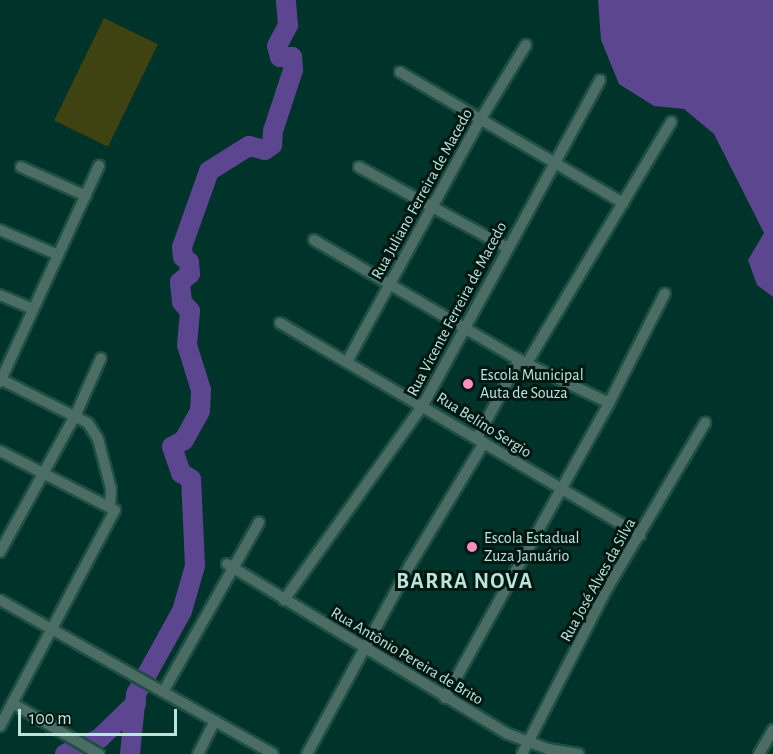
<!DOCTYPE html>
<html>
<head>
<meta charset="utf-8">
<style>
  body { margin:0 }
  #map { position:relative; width:773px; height:754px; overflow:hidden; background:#003329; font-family:"Alegreya Sans",sans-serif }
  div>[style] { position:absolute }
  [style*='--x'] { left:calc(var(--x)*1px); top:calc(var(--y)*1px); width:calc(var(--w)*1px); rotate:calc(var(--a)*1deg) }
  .green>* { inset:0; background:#3f4311; transform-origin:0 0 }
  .water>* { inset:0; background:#5b468f }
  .river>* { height:20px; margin:-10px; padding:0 10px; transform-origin:10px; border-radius:10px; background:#5b468f }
  .roads { filter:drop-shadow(2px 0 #1e4f45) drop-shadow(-2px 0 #1e4f45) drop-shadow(0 2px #1e4f45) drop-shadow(0 -2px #1e4f45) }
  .street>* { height:10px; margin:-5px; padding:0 5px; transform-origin:5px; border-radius:5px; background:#4c6d63 }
  .dots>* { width:16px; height:16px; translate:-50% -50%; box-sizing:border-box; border:3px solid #001812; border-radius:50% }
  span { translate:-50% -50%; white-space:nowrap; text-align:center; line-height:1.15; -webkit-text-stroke:6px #001812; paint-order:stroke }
  .street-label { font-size:16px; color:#bce5d8 }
  .poi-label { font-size:16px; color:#bce5d8 }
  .left { translate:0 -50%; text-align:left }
  .district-label { font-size:22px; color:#bce5d8; font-weight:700; letter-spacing:1.5px }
  .scale { position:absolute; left:18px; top:709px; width:159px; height:27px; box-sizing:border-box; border:3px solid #bce5d8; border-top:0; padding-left:8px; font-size:18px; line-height:21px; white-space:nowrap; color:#bce5d8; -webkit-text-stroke:4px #001812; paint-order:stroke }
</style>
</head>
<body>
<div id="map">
  <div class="green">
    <i style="left:104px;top:18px;width:60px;height:114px;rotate:26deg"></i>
  </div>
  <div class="water">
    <i style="clip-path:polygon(598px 0,773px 0,773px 297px,757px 285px,748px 260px,764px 233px,714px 134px,684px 109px,654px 106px,619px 84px,601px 40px)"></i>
  </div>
  <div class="river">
    <i style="--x:65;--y:754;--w:37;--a:-24"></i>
    <i style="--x:99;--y:739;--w:52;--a:-44.2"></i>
    <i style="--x:130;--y:754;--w:60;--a:-84.3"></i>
    <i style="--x:136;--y:694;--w:95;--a:-61"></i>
    <i style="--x:182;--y:611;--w:47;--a:-73.9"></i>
    <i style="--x:195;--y:566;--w:87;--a:-92.6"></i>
    <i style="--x:191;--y:479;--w:12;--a:-149"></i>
    <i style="--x:181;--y:473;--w:28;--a:-109"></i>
    <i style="--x:172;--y:447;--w:14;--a:-30"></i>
    <i style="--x:184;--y:440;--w:33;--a:-61"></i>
    <i style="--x:200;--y:411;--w:21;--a:-87"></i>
    <i style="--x:201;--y:390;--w:47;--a:-107.3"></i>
    <i style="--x:187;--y:345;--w:34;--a:-85"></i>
    <i style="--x:190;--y:311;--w:12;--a:-132"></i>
    <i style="--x:182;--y:302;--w:20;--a:-96"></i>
    <i style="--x:180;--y:282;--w:13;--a:-39"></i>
    <i style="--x:190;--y:274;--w:12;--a:-95"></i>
    <i style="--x:189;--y:262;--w:8;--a:-140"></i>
    <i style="--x:183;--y:257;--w:10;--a:-96"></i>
    <i style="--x:182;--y:247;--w:81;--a:-70.4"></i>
    <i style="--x:209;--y:171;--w:47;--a:-32"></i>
    <i style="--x:249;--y:146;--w:16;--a:14"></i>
    <i style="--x:265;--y:150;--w:9;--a:-36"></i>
    <i style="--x:272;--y:145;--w:14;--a:-86"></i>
    <i style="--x:273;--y:131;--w:64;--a:-71.8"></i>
    <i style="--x:293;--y:70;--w:13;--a:-94"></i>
    <i style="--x:292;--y:57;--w:12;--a:180"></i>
    <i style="--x:280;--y:57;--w:11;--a:-105"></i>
    <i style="--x:277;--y:46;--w:24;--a:-62"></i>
    <i style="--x:288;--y:25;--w:25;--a:-95"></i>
  </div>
  <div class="roads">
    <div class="street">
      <i style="--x:400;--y:72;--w:259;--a:30.4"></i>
      <i style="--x:21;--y:167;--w:71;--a:24"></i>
      <i style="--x:359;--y:167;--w:167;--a:28.6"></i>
      <i style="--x:0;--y:230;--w:63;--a:23.3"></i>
      <i style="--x:314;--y:240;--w:238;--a:30.3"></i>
      <i style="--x:519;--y:360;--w:100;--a:25.5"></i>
      <i style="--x:0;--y:295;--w:36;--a:23"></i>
      <i style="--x:280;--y:323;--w:418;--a:30.5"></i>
      <i style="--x:348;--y:360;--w:274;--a:-61.2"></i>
      <i style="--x:480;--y:120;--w:88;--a:-58.5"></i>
      <i style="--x:527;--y:363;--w:281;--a:-59.1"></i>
      <i style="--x:0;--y:379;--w:98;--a:26.6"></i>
      <i style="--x:88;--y:423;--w:19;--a:58"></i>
      <i style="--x:98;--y:439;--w:52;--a:75.4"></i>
      <i style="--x:111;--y:489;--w:19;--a:93"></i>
      <i style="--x:0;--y:382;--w:238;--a:-65.4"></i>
      <i style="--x:477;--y:438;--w:89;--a:-61.7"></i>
      <i style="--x:0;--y:451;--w:129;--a:27.2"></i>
      <i style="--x:115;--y:510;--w:245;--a:118"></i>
      <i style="--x:0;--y:552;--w:158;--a:-61.2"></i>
      <i style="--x:76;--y:414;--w:61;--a:-65.9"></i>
      <i style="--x:227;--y:564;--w:328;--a:31.2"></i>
      <i style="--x:508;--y:734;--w:43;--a:20.6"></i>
      <i style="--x:548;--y:749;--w:31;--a:9"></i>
      <i style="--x:0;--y:600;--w:313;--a:29.4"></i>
      <i style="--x:284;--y:600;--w:239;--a:-54.5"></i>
      <i style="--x:423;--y:405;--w:370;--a:-61.4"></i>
      <i style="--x:163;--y:692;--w:195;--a:-60.5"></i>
      <i style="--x:445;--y:698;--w:338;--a:-60.9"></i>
      <i style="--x:609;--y:403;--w:123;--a:-63"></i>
      <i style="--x:12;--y:703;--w:101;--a:30.4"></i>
      <i style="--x:198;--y:754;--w:37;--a:-63"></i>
      <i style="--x:307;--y:754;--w:215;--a:-61.4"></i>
      <i style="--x:410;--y:565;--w:143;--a:-58.8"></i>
      <i style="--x:522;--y:754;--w:188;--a:-62.8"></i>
      <i style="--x:608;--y:587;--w:191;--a:-59.4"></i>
      <i style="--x:759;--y:754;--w:28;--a:-60"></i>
    </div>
  </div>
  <div class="dots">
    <i style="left:468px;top:384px;background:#fe8ebd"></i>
    <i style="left:472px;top:547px;background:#fe8ebd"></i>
  </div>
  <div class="street-label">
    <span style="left:422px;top:194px;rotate:-61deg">Rua Juliano Ferreira de Macedo</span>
    <span style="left:457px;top:309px;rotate:-62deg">Rua Vicente Ferreira de Macedo</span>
    <span style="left:484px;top:425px;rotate:32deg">Rua Belino Sergio</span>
    <span style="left:598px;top:580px;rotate:-61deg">Rua José Alves da Silva</span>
    <span style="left:407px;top:656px;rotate:31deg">Rua Antônio Pereira de Brito</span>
  </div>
  <div class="poi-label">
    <span class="left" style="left:480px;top:384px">Escola Municipal<br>Auta de Souza</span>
    <span class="left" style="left:484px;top:547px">Escola Estadual<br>Zuza Januário</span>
  </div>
  <div class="district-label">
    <span style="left:465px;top:582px">BARRA NOVA</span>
  </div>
  <div class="scale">100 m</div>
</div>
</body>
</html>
